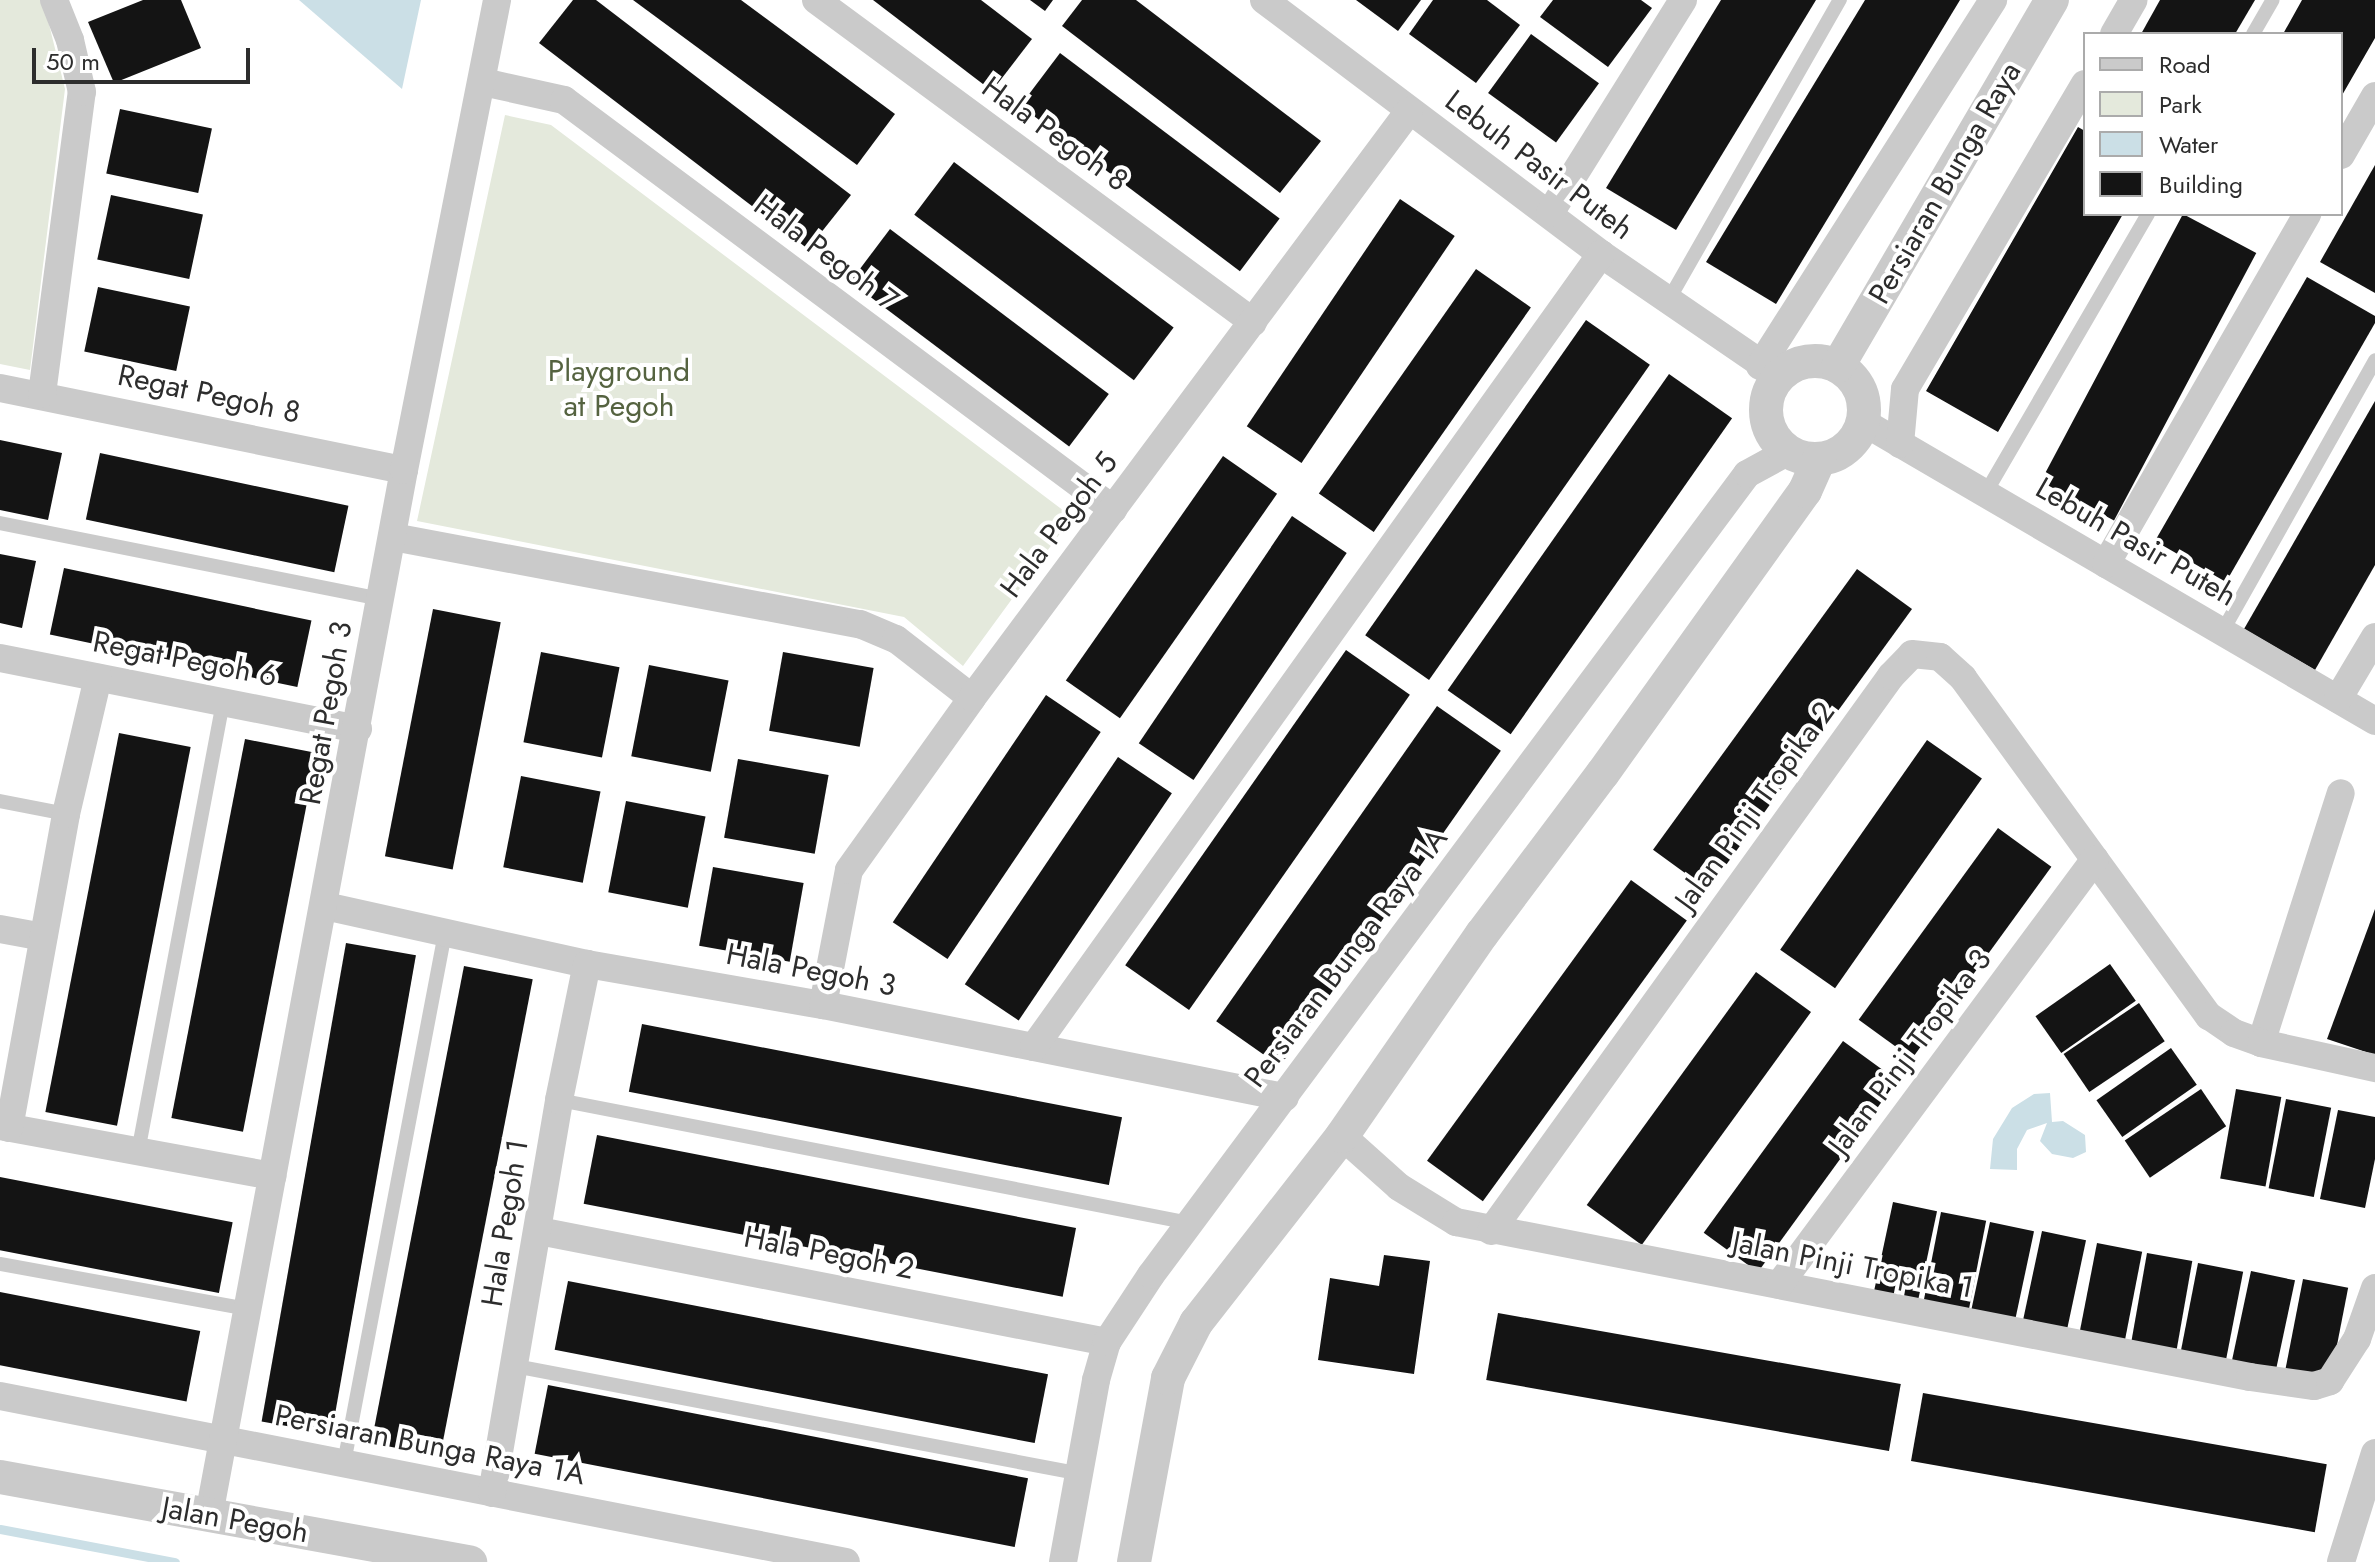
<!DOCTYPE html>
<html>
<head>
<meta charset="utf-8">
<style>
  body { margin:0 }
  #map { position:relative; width:2375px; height:1562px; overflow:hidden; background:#fff; font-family:Jost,sans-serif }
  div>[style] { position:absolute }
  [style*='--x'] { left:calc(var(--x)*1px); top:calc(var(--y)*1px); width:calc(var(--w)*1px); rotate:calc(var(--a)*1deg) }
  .green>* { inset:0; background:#e4e9dc }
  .water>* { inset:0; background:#cbdfe6 }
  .stream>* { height:9px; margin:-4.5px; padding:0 4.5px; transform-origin:4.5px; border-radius:4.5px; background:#cbdfe6 }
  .building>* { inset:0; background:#141414; transform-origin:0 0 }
  .service>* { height:14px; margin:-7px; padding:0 7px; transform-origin:7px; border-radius:7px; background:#cacaca }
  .minor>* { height:28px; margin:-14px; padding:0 14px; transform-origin:14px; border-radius:14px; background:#cacaca }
  .tertiary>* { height:34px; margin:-17px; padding:0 17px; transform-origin:17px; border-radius:17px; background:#cacaca }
  .tertiary>.ring { margin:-17px; padding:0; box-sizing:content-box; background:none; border:34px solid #cacaca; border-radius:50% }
  span { translate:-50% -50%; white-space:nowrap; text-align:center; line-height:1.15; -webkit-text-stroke:8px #fff; paint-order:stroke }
  .street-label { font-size:30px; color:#2d2d2d }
  .park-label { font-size:30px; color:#556340 }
  .legend { position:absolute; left:2083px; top:32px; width:260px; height:184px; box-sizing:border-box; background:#fff; border:2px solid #ababab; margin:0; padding:10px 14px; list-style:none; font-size:24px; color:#2d2d2d }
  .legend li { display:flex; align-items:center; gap:16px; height:40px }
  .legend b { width:40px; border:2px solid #ababab }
  .scale { position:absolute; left:32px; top:48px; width:218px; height:36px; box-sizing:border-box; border:4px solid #2d2d2d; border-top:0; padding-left:10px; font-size:24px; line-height:28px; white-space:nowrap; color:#2d2d2d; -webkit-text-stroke:6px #fff; paint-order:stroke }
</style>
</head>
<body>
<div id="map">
  <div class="green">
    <i style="clip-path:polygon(0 0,43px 0,65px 89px,30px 370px,0 364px)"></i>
    <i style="clip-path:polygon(505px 115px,551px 125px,1072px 517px,963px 666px,904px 617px,417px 521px)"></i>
  </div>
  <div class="water">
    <i style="clip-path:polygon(299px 0,421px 0,402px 89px)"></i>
    <i style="clip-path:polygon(2050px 1093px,2052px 1122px,2063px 1121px,2085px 1135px,2086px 1152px,2073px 1158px,2052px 1154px,2040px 1141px,2047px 1123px,2027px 1130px,2017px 1149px,2017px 1170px,1990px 1169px,1993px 1139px,2012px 1108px,2034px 1094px)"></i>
  </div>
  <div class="stream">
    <i style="--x:0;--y:1529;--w:178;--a:10.7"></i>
  </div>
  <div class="building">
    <i style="clip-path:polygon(143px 0,181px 0,201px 48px,114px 83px,88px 22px)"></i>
    <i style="clip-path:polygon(573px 0,596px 0,851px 195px,808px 249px,539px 43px)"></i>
    <i style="clip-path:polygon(633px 0,741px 0,895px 114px,857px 165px)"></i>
    <i style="clip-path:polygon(873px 0,981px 0,1032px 39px,992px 91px)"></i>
    <i style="clip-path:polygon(1030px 0,1053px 0,1045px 11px)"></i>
    <i style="clip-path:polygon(1082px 0,1136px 0,1321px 141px,1280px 193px,1062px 26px)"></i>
    <i style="clip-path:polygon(1356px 0,1421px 0,1398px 31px)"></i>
    <i style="clip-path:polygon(1433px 0,1487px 0,1520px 25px,1476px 83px,1409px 34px)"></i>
    <i style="clip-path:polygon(1553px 0,1641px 0,1652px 8px,1608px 67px,1540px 17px)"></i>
    <i style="clip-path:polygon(1721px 0,1816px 0,1676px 230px,1606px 188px)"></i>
    <i style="clip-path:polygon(1865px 0,1960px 0,1776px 304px,1706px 262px)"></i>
    <i style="clip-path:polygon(2160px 0,2255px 0,2235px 34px,2141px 34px)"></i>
    <i style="clip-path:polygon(2302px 0,2375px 0,2375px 38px,2341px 97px,2341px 34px,2283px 34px)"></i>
    <i style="left:1531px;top:34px;width:84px;height:73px;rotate:36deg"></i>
    <i style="left:1060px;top:53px;width:275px;height:66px;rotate:37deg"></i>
    <i style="left:120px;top:109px;width:94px;height:66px;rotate:12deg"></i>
    <i style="clip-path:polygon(2078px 127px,2085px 131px,2085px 214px,2123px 214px,1998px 432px,1926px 391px)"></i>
    <i style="left:954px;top:162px;width:275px;height:66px;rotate:37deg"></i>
    <i style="clip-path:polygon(2375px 165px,2375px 293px,2320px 262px)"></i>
    <i style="left:111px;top:195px;width:94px;height:66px;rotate:12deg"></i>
    <i style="left:1400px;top:199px;width:66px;height:274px;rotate:34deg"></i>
    <i style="left:2183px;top:214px;width:83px;height:303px;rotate:28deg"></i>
    <i style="left:890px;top:229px;width:274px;height:66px;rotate:37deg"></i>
    <i style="left:1476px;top:269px;width:67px;height:274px;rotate:35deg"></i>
    <i style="clip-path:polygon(2307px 277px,2375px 316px,2375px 323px,2226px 582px,2155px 541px)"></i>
    <i style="left:98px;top:287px;width:94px;height:66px;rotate:12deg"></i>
    <i style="left:1586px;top:320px;width:78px;height:385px;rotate:35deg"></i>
    <i style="left:1669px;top:374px;width:77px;height:386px;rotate:35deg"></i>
    <i style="clip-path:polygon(2375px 401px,2375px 565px,2315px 670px,2244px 629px)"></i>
    <i style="clip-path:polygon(0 440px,62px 453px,48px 520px,0 510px)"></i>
    <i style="left:100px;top:453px;width:254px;height:68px;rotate:12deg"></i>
    <i style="left:1223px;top:456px;width:66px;height:274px;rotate:35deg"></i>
    <i style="left:1292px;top:516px;width:66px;height:274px;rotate:34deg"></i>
    <i style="clip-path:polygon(0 554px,36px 561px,22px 628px,0 623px)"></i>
    <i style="left:64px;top:568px;width:253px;height:68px;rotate:12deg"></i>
    <i style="left:1857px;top:569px;width:68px;height:347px;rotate:36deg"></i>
    <i style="left:433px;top:609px;width:69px;height:252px;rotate:11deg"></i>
    <i style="left:1346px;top:650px;width:78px;height:385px;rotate:35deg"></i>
    <i style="left:541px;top:652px;width:80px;height:92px;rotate:11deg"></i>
    <i style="left:783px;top:652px;width:92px;height:80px;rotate:10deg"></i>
    <i style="left:649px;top:665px;width:81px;height:93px;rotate:11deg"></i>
    <i style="left:1046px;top:695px;width:66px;height:274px;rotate:34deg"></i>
    <i style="left:1437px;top:706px;width:78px;height:385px;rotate:35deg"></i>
    <i style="left:119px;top:733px;width:73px;height:386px;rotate:11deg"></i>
    <i style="left:245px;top:739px;width:73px;height:386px;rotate:11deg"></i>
    <i style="left:1927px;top:740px;width:67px;height:256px;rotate:35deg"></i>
    <i style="left:1118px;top:757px;width:65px;height:274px;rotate:34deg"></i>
    <i style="left:738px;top:759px;width:92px;height:80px;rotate:10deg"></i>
    <i style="left:521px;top:776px;width:81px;height:93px;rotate:11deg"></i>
    <i style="left:626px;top:801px;width:81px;height:93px;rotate:11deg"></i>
    <i style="left:1998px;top:828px;width:66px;height:237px;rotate:36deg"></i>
    <i style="left:713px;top:867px;width:92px;height:80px;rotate:10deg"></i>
    <i style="left:1631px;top:880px;width:69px;height:347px;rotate:36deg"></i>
    <i style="clip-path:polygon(2375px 909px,2375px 1055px,2327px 1039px)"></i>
    <i style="left:346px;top:943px;width:71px;height:486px;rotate:10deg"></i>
    <i style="left:2110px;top:964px;width:45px;height:91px;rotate:55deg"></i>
    <i style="left:464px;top:966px;width:70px;height:486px;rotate:11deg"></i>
    <i style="left:1756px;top:972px;width:68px;height:288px;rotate:36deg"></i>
    <i style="left:2139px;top:1003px;width:46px;height:91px;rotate:56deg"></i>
    <i style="left:642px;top:1024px;width:489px;height:69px;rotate:11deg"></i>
    <i style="left:1843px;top:1041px;width:67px;height:237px;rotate:36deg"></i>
    <i style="left:2171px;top:1048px;width:45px;height:91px;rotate:55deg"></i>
    <i style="left:2201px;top:1089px;width:45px;height:92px;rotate:56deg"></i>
    <i style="left:2236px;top:1089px;width:46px;height:91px;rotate:10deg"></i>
    <i style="left:2286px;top:1099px;width:46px;height:91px;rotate:11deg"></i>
    <i style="clip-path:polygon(2338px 1110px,2375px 1117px,2375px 1159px,2365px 1208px,2320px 1199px)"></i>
    <i style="left:597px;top:1135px;width:488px;height:70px;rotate:11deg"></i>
    <i style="left:0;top:1177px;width:237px;height:72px;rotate:11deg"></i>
    <i style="left:1893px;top:1202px;width:45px;height:91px;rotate:12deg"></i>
    <i style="left:1941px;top:1212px;width:46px;height:91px;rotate:11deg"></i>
    <i style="left:1990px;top:1222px;width:45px;height:91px;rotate:12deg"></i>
    <i style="left:2042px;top:1231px;width:45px;height:92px;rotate:12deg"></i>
    <i style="left:2097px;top:1243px;width:46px;height:91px;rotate:11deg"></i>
    <i style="left:2147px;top:1253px;width:46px;height:91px;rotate:10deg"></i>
    <i style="clip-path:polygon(1384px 1255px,1430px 1261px,1414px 1374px,1318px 1360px,1330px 1278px,1379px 1286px)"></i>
    <i style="left:2198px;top:1263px;width:46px;height:91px;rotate:11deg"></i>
    <i style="left:2251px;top:1271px;width:45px;height:91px;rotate:12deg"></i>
    <i style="left:2303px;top:1279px;width:46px;height:92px;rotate:11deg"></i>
    <i style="left:568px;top:1281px;width:489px;height:70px;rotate:11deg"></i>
    <i style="left:0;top:1292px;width:204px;height:72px;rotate:11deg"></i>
    <i style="left:1498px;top:1313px;width:409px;height:68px;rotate:10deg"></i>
    <i style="left:548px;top:1385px;width:489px;height:70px;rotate:11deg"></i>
    <i style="left:1923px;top:1393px;width:410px;height:69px;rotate:10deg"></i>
  </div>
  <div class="service">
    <i style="--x:2253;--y:34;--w:39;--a:-60"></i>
    <i style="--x:1668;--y:301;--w:347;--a:-60.3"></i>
    <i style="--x:1985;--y:494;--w:324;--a:-59.8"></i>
    <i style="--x:0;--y:523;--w:389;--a:11.3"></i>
    <i style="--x:2222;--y:632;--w:312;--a:-60.6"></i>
    <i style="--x:0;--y:801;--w:67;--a:11.1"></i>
    <i style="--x:559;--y:1100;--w:643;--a:11.03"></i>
    <i style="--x:138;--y:1152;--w:460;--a:-79.3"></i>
    <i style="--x:0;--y:1264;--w:251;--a:10.3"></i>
    <i style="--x:515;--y:1366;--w:576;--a:10.8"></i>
    <i style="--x:344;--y:1463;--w:540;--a:-79.21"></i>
  </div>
  <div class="minor">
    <i style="--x:816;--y:0;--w:543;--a:36.38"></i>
    <i style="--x:1264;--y:0;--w:422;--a:37"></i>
    <i style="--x:1601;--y:254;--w:216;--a:34.4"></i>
    <i style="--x:2114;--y:34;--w:39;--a:-60"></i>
    <i style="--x:483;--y:82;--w:83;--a:12.5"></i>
    <i style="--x:564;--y:100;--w:685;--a:36.69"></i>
    <i style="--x:2341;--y:155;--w:68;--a:-60"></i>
    <i style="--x:1550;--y:213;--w:251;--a:-58"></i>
    <i style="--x:1760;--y:366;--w:434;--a:-57.5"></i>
    <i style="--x:0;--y:388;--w:412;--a:11.5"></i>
    <i style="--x:42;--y:394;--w:305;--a:-82.5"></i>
    <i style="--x:82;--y:92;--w:53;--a:-103"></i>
    <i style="--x:70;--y:40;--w:43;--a:-111.8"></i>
    <i style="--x:1863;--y:422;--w:593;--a:30.28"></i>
    <i style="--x:1900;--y:444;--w:55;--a:-84.8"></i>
    <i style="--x:1905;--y:389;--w:354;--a:-59.5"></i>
    <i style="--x:393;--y:537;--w:475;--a:10.6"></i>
    <i style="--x:860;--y:624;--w:39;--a:23"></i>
    <i style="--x:896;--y:639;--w:96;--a:37.8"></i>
    <i style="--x:2106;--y:564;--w:404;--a:-60.1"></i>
    <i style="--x:0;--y:658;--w:365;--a:11.2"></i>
    <i style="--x:2338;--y:699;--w:72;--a:-59.2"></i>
    <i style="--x:325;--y:906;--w:268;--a:12.5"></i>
    <i style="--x:587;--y:964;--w:240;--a:9.9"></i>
    <i style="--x:823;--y:1005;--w:471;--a:11.3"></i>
    <i style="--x:0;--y:929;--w:44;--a:10.5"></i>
    <i style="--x:823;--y:1005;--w:137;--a:-79.1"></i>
    <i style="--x:849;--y:870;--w:211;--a:-54.4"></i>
    <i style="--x:972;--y:698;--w:732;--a:-53.33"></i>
    <i style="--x:2261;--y:1043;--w:262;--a:-72.3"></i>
    <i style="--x:1034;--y:1047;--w:975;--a:-54.43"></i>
    <i style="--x:0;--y:1126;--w:277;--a:10.4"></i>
    <i style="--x:9;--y:1128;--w:319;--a:-79.7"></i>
    <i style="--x:66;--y:814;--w:140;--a:-76.8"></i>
    <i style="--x:1342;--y:1136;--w:76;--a:41.8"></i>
    <i style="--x:1399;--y:1187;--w:67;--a:31.6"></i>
    <i style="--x:1456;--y:1222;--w:809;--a:11.05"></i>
    <i style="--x:2250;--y:1377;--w:65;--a:8"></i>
    <i style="--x:2314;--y:1386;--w:17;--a:-17"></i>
    <i style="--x:2330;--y:1381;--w:50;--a:-57.3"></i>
    <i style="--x:2357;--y:1339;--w:54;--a:-70.6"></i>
    <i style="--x:539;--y:1231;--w:579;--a:11.06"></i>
    <i style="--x:1491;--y:1231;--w:684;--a:-54.22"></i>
    <i style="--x:1891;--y:676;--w:30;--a:-46"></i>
    <i style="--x:1912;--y:654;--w:28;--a:6"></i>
    <i style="--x:1940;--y:657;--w:31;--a:42"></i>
    <i style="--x:1963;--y:678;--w:418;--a:54"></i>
    <i style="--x:2209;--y:1016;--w:30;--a:34"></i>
    <i style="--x:2234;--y:1033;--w:29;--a:20"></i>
    <i style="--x:2261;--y:1043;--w:117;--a:12.4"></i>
    <i style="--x:1779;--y:1285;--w:530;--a:-53.43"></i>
    <i style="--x:0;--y:1396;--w:862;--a:11.1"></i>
    <i style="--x:492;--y:1493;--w:399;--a:-80.3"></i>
    <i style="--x:559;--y:1100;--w:139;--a:-78.4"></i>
    <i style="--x:209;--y:1515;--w:1063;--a:-79.43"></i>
    <i style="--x:404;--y:470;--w:479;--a:-78.8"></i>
    <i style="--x:1063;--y:1562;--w:185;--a:-79.7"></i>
    <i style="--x:1096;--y:1380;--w:40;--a:-74"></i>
    <i style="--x:1107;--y:1342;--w:80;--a:-56.7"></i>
    <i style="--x:1151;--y:1275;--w:998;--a:-53.35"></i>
    <i style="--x:1747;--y:474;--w:48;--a:-28.7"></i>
    <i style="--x:2341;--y:1562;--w:114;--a:-72.7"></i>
  </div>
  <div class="tertiary">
    <i class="ring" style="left:1766px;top:361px;width:64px;height:64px"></i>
    <i style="--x:1838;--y:366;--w:424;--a:-59.7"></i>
    <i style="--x:0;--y:1477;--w:478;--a:10.3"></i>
    <i style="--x:1134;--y:1562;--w:187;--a:-79.5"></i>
    <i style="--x:1168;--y:1378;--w:62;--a:-63"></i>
    <i style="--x:1196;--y:1323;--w:237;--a:-52"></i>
    <i style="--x:1342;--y:1136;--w:246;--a:-55.3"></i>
    <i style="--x:1482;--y:934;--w:201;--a:-53.1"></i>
    <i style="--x:1603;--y:773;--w:347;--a:-54.4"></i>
    <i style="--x:1805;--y:491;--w:35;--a:-66"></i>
  </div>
  <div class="street-label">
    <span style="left:1055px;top:134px;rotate:36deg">Hala Pegoh 8</span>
    <span style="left:1539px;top:165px;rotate:37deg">Lebuh Pasir Puteh</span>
    <span style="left:1945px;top:183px;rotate:-60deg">Persiaran Bunga Raya</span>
    <span style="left:826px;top:253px;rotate:37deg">Hala Pegoh 7</span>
    <span style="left:209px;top:394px;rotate:12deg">Regat Pegoh 8</span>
    <span style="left:1059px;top:525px;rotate:-53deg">Hala Pegoh 5</span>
    <span style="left:2136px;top:542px;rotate:30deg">Lebuh Pasir Puteh</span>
    <span style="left:185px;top:659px;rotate:11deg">Regat Pegoh 6</span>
    <span style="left:326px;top:713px;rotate:-80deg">Regat Pegoh 3</span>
    <span style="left:1755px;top:806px;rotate:-54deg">Jalan Pinji Tropika 2</span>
    <span style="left:1346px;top:958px;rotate:-53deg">Persiaran Bunga Raya 1A</span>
    <span style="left:811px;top:970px;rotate:11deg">Hala Pegoh 3</span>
    <span style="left:1910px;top:1052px;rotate:-53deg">Jalan Pinji Tropika 3</span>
    <span style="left:505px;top:1223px;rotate:-81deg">Hala Pegoh 1</span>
    <span style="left:829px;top:1253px;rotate:11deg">Hala Pegoh 2</span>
    <span style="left:1853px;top:1265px;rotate:11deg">Jalan Pinji Tropika 1</span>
    <span style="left:430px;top:1445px;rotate:11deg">Persiaran Bunga Raya 1A</span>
    <span style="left:235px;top:1520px;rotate:10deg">Jalan Pegoh</span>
  </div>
  <div class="park-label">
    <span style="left:619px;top:388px">Playground<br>at Pegoh</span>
  </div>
  <ul class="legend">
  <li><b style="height:10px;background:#cacaca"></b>Road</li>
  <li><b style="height:22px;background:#e4e9dc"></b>Park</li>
  <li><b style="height:22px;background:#cbdfe6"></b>Water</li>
  <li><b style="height:22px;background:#141414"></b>Building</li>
  </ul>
  <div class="scale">50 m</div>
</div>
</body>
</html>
